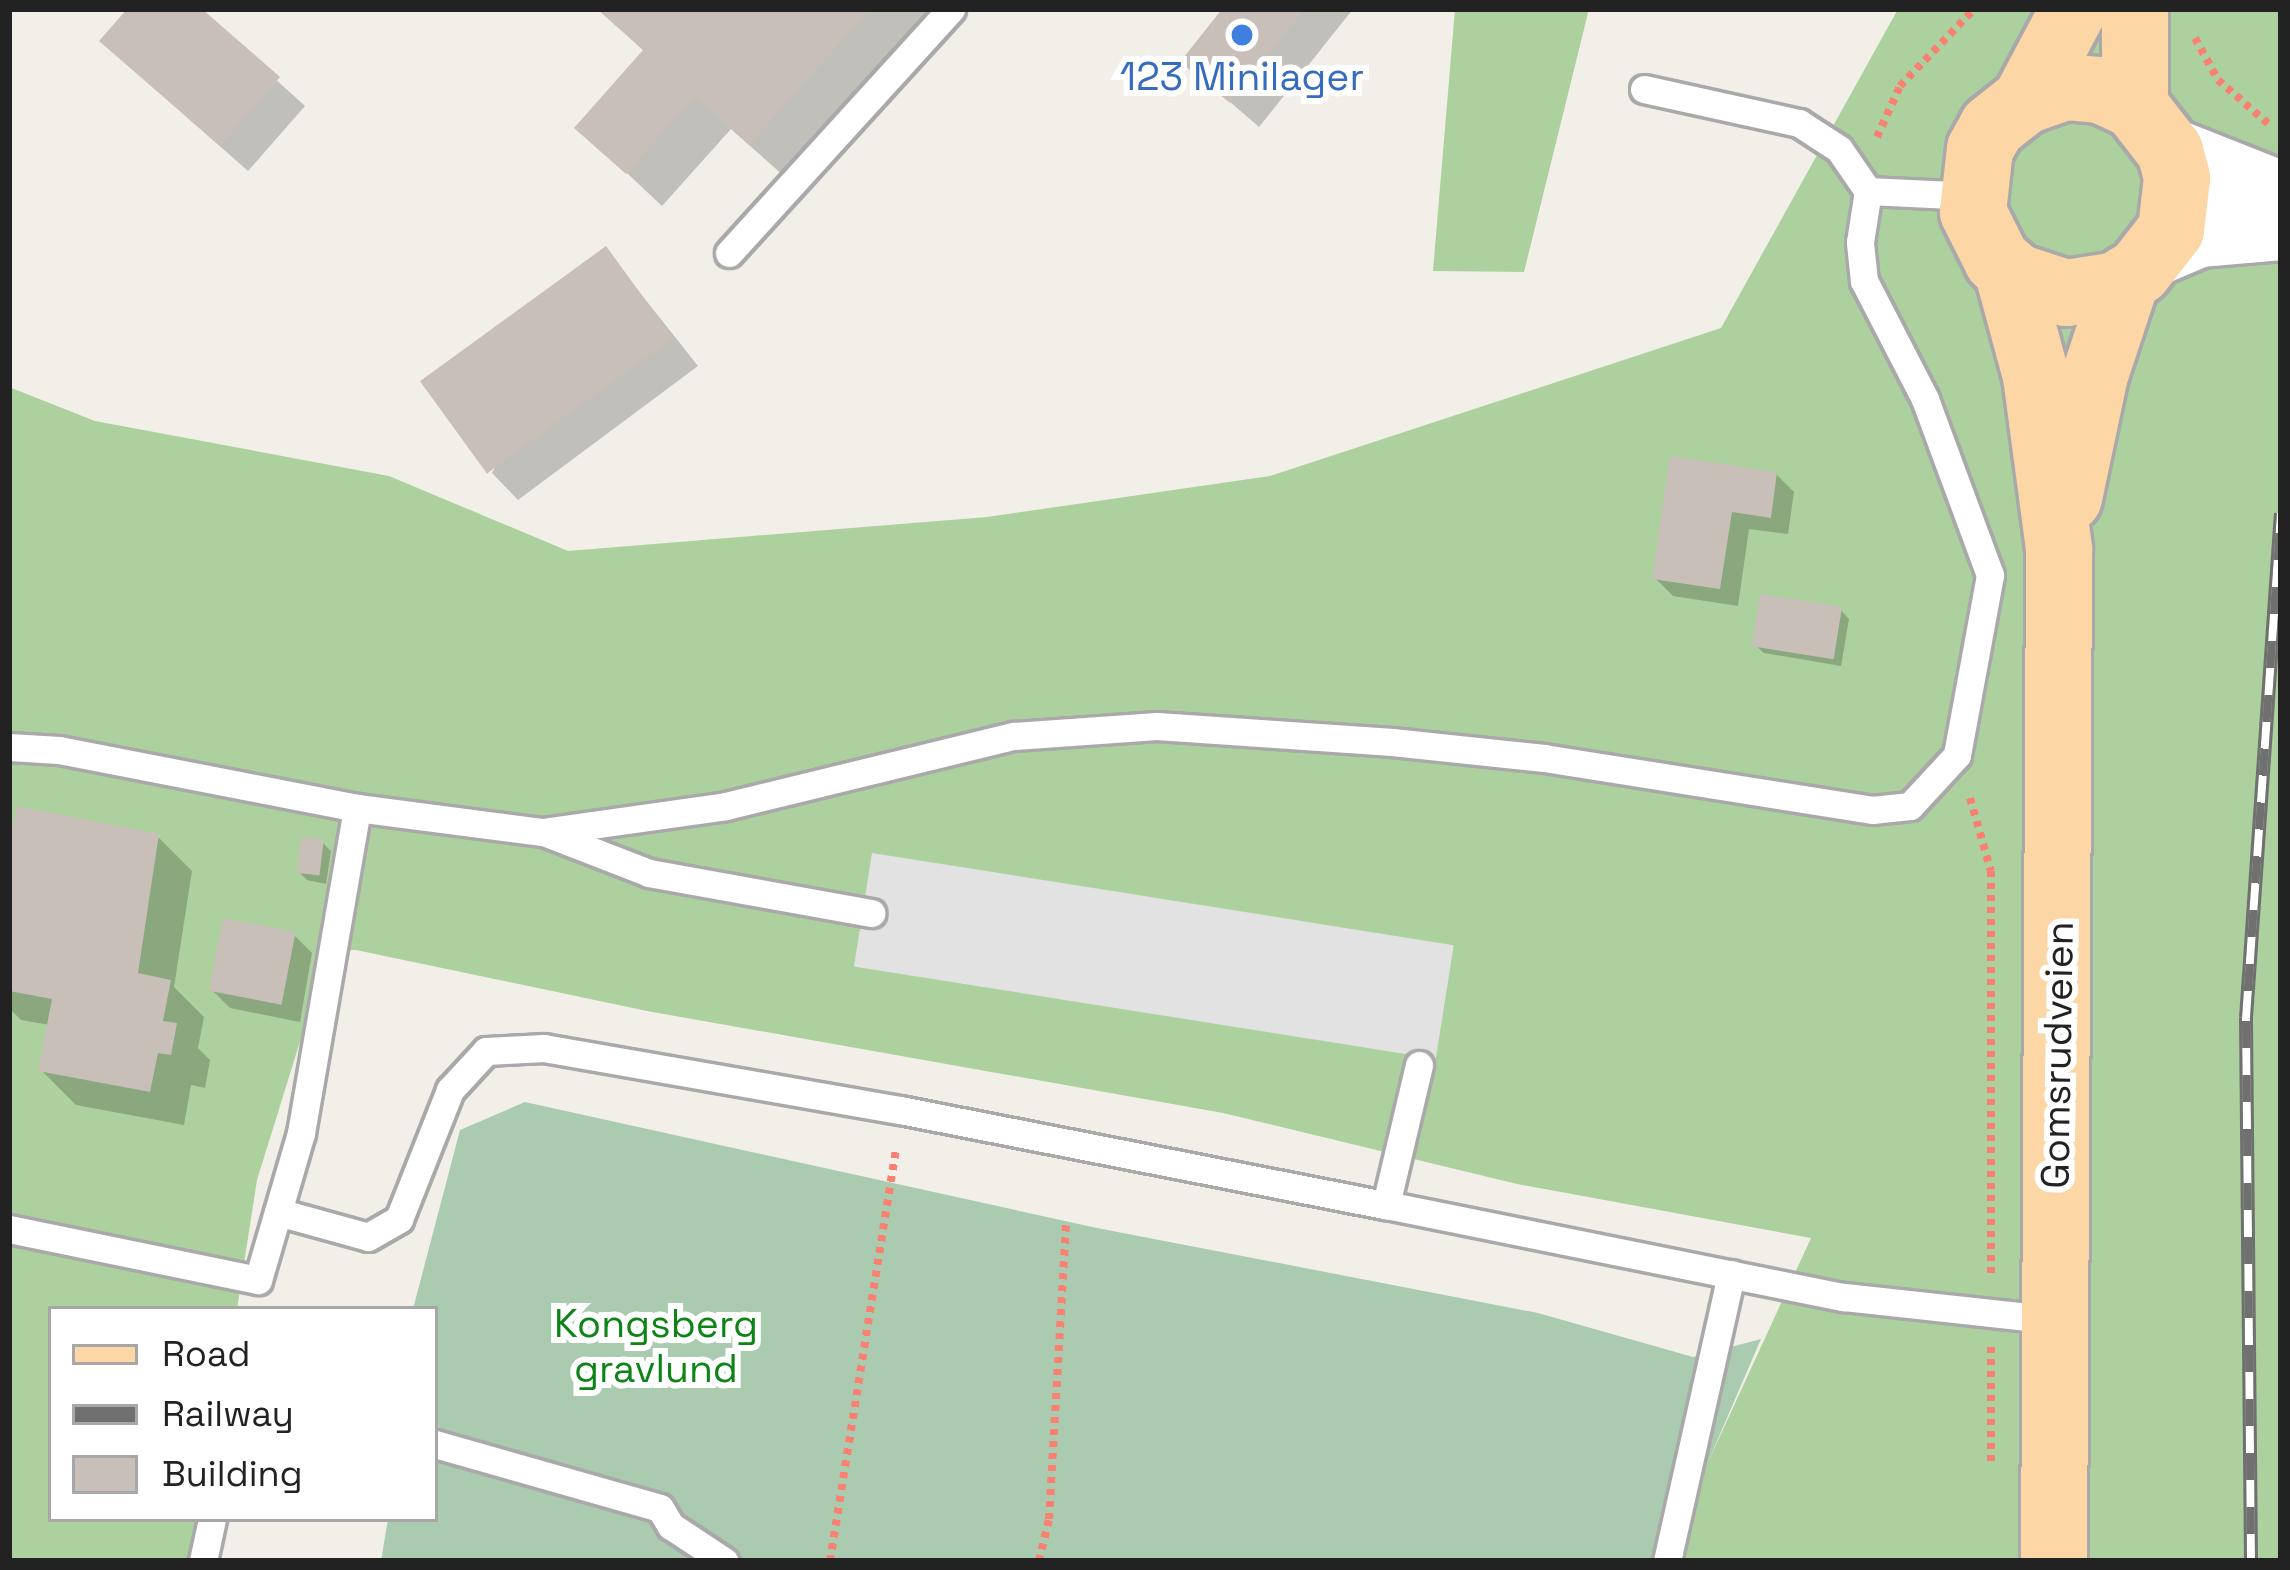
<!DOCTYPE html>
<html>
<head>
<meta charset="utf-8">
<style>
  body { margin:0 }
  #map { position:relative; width:2290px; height:1570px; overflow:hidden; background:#f2efe9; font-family:"Space Grotesk",sans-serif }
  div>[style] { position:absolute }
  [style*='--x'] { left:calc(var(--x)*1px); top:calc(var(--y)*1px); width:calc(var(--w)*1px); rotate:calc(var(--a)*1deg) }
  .forest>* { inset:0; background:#add19e }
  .cemetery>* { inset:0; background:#aacbaf }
  .parking>* { inset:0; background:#e2e2e2; transform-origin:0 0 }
  .shadow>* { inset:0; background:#0003 }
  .building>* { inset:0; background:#c7bfb8; transform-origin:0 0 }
  .path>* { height:8px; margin-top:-4px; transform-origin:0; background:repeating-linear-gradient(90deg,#fa8072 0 6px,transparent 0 12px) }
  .roads { filter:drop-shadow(3px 0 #a9a9a9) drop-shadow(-3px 0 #a9a9a9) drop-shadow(0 3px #a9a9a9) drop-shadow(0 -3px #a9a9a9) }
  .service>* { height:27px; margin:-13.5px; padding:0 13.5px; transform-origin:13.5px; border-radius:13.5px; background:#fff }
  .tertiary>* { height:66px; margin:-33px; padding:0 33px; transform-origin:33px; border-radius:33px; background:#fff }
  .primary>* { height:66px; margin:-33px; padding:0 33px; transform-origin:33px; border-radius:33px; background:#fcd6a4 }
  .rail>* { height:14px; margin-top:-7px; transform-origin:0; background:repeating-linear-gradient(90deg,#fff 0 27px,#707070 0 54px); box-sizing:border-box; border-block:3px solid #707070 }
  .dots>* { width:33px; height:33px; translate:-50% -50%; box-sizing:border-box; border:6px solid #fff; border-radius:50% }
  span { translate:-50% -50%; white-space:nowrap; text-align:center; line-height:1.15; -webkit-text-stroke:12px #fff; paint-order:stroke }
  .shop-label { font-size:39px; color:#366cbe }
  .street-label { font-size:39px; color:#222 }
  .park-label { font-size:39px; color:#0c8416 }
  .frame { position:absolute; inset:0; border:12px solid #222; pointer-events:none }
  .legend { position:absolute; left:48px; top:1306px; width:390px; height:216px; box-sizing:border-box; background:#fff; border:3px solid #a7a7a7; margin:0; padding:15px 21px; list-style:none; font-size:36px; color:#222 }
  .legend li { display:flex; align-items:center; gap:24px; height:60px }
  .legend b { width:60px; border:3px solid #a7a7a7 }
</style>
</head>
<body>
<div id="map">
  <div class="forest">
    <i style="clip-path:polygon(1455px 9px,1589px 9px,1524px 272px,1433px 271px)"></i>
    <i style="clip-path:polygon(1898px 9px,2281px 9px,2281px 1561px,1673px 1561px,1702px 1475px,1811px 1238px,1517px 1184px,1223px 1113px,647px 1011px,356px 950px,338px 950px,325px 961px,257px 1180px,237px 1309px,51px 1309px,51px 1519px,202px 1519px,194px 1561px,9px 1561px,9px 387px,95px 421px,389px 476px,568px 551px,987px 517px,1270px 476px,1721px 328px)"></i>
  </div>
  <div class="cemetery">
    <i style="clip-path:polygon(525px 1102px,1097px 1228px,1538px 1313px,1693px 1357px,1761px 1339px,1702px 1476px,1673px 1561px,381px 1561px,388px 1519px,435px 1519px,435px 1309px,413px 1309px,460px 1130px)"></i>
  </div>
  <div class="parking">
    <i style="left:872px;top:853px;width:589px;height:115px;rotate:9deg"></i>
  </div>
  <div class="shadow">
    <i style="clip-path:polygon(131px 9px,198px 9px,305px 106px,248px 171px,130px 67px)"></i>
    <i style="clip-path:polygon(601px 9px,934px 9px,785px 177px,731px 129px,662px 206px,578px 127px,645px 52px)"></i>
    <i style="clip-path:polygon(1225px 9px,1353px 9px,1259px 127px,1184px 62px)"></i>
    <i style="clip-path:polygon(606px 250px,698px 366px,518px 500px,492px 473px)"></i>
    <i style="clip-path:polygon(1672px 459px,1776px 474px,1794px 492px,1788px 534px,1749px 529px,1738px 606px,1673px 596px,1655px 578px)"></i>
    <i style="clip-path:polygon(1841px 610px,1849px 619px,1841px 666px,1764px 653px,1755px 645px)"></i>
    <i style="clip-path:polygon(157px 836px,192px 871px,174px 987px,204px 1017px,198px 1048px,210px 1060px,205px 1088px,191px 1085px,184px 1125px,76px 1105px,41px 1070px,50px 1025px,21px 1020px,9px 1008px,9px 863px)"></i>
    <i style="clip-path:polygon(323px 843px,331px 851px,326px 884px,307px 880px,299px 872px)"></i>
    <i style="clip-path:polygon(294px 935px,312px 953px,300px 1022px,230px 1008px,212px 990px)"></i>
  </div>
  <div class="building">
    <i style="clip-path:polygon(127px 9px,202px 9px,280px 77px,220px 146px,99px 41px)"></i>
    <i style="clip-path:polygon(597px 9px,870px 9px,749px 145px,695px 96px,626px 174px,574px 128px,643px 50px)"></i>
    <i style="clip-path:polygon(1222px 9px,1305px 9px,1230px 103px,1180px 62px)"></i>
    <i style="left:606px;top:246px;width:114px;height:230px;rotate:54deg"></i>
    <i style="clip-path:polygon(1670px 456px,1777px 472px,1771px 518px,1732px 512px,1720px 589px,1652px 579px)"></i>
    <i style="left:1760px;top:594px;width:83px;height:53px;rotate:9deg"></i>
    <i style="clip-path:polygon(17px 806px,159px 834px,138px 973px,171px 980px,163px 1021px,177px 1023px,171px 1055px,158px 1053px,150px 1092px,38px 1071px,52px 999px,9px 991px,9px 847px)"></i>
    <i style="left:301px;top:837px;width:23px;height:36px;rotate:7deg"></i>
    <i style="left:223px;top:918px;width:74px;height:74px;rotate:11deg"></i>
  </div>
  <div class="path">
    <i style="--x:2195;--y:38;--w:48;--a:61.3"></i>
    <i style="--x:2218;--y:80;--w:69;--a:40.9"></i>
    <i style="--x:1877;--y:137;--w:56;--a:-65.7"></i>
    <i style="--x:1900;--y:86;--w:107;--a:-46.1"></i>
    <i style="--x:1970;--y:798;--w:76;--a:74"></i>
    <i style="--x:1991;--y:871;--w:407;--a:90"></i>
    <i style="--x:1991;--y:1347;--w:117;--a:90"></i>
    <i style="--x:830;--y:1561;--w:418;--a:-80.9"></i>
    <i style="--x:1039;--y:1561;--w:43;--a:-76.6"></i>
    <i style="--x:1049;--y:1519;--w:298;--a:-86.7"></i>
  </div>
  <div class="roads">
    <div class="service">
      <i style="--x:1644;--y:89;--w:159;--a:12.4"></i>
      <i style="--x:1799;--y:123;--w:48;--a:33"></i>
      <i style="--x:1839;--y:149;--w:51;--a:55.4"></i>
      <i style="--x:1868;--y:191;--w:105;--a:2.7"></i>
      <i style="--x:729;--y:253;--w:330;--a:-47.7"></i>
      <i style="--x:9;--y:747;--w:50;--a:3.4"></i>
      <i style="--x:59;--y:750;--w:304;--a:11"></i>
      <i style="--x:357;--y:808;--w:187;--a:7.4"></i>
      <i style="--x:542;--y:832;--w:186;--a:-8"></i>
      <i style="--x:726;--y:806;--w:296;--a:-13.7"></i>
      <i style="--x:1014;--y:736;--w:143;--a:-4"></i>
      <i style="--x:1157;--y:726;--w:236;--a:3.9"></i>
      <i style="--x:1392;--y:742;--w:153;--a:6"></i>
      <i style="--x:1544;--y:758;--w:332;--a:9"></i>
      <i style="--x:1872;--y:810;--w:38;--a:-6"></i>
      <i style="--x:1910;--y:806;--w:69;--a:-47.3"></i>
      <i style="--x:1957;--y:755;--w:183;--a:-79.6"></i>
      <i style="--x:1990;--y:575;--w:188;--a:-110.3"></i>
      <i style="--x:1925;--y:399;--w:133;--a:-117.3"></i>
      <i style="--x:1864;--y:281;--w:39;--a:-96"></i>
      <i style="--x:1860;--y:242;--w:52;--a:-81.1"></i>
      <i style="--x:546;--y:833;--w:110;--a:21.2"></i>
      <i style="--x:649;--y:873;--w:226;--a:10.2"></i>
      <i style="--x:1419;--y:1065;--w:144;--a:103.3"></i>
      <i style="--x:1386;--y:1205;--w:467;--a:11.4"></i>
      <i style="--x:1844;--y:1297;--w:213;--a:6.2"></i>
      <i style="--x:278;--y:1212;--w:93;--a:15.5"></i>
      <i style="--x:368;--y:1237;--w:36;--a:-30"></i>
      <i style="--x:399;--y:1219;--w:139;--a:-68.4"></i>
      <i style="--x:450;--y:1090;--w:53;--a:-47.3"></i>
      <i style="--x:486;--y:1051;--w:58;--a:-3"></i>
      <i style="--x:544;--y:1048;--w:361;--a:9.9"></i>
      <i style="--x:900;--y:1110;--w:495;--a:11.1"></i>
      <i style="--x:9;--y:1229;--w:254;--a:11.6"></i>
      <i style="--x:258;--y:1280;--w:153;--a:-73.7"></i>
      <i style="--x:301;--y:1133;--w:330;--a:-80.2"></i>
      <i style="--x:435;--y:1444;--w:234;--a:15.9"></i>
      <i style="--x:660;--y:1508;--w:21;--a:59"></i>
      <i style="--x:671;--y:1526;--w:64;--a:33.4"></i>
      <i style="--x:203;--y:1561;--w:43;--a:-77.9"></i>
      <i style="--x:1667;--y:1561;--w:294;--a:-77.4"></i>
    </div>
    <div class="tertiary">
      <i style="--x:2170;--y:151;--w:119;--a:21.6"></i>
      <i style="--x:2157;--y:252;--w:46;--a:-23.2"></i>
      <i style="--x:2199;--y:234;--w:82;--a:-4.9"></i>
    </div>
    <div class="primary">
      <i style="--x:2025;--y:101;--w:42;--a:-19.3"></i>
      <i style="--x:2065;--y:87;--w:36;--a:5"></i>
      <i style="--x:2101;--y:90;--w:38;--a:25"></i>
      <i style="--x:2135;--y:106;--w:57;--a:52.1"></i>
      <i style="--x:2170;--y:151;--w:28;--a:75"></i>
      <i style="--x:2177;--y:178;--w:52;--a:96.6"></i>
      <i style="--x:2171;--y:230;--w:52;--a:128"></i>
      <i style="--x:2139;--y:271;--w:26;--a:148"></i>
      <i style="--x:2117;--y:285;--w:52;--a:171.1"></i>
      <i style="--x:2066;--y:293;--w:52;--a:-161.9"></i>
      <i style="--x:2017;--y:277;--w:26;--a:-140"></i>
      <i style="--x:1997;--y:260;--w:54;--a:-116.6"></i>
      <i style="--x:1973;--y:212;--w:63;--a:-83.7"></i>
      <i style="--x:1980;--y:149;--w:25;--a:-61"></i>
      <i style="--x:1992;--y:127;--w:42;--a:-38.2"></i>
      <i style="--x:2025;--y:101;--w:104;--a:-62"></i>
      <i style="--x:2135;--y:106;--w:97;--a:-90"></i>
      <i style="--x:2007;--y:269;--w:111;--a:74.8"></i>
      <i style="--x:2036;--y:376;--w:175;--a:82.4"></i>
      <i style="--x:2059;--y:549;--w:1012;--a:90.28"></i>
      <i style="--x:2069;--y:498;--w:126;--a:-78.1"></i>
      <i style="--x:2095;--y:375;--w:102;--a:-71.7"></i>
    </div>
  </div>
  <div class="rail">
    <i style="--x:2251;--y:1561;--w:543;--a:-90.53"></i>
    <i style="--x:2246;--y:1018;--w:506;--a:-86.04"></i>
  </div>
  <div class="dots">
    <i style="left:1242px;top:35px;background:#3f7fe0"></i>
  </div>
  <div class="shop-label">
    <span style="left:1242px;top:77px">123 Minilager</span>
  </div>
  <div class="street-label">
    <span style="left:2058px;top:1055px;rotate:-89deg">Gomsrudveien</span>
  </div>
  <div class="park-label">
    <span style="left:656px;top:1347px">Kongsberg<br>gravlund</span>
  </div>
  <div class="frame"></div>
  <ul class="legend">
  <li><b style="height:15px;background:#fcd6a4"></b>Road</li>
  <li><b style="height:15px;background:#707070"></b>Railway</li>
  <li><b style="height:33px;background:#c7bfb8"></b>Building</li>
  </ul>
</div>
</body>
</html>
